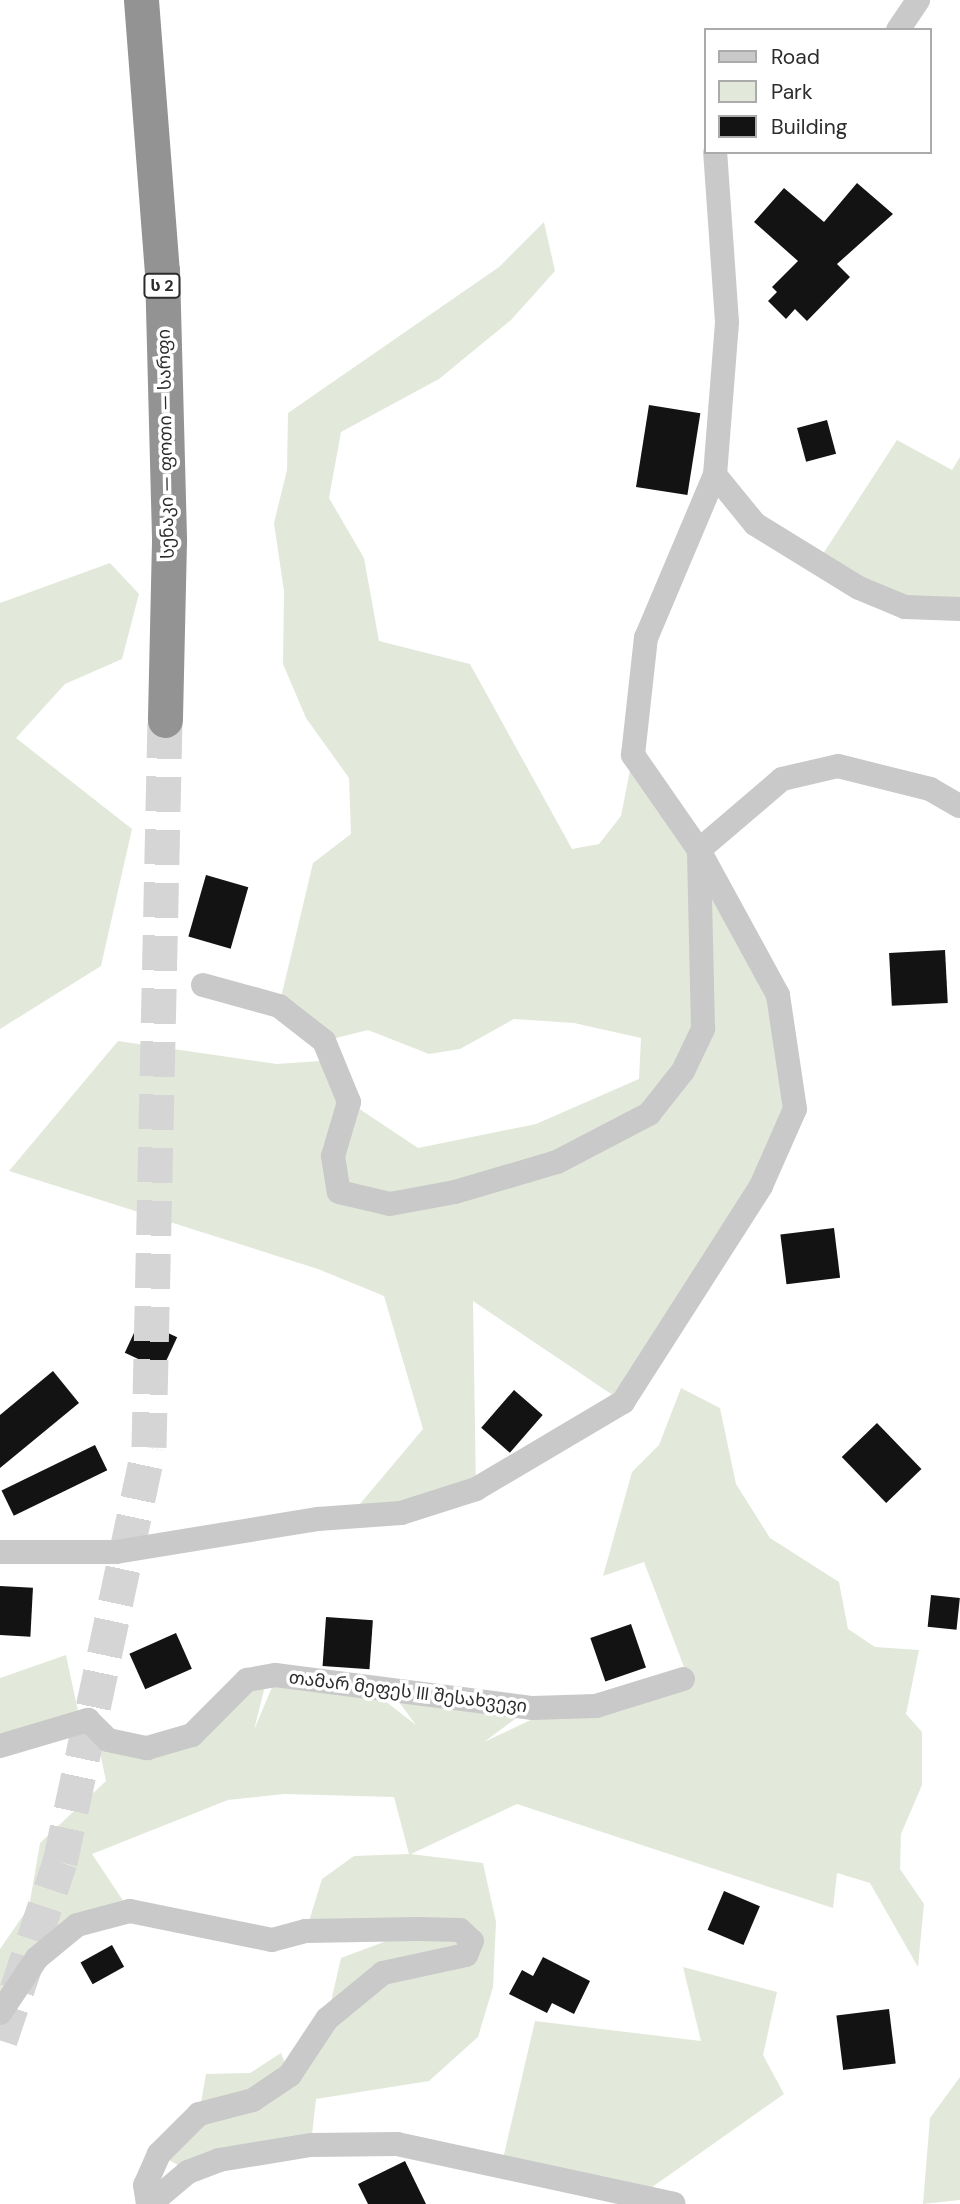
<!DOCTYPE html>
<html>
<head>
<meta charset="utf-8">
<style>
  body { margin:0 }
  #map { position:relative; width:960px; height:2204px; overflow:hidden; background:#fff; font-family:"DM Sans","Noto Sans Georgian",sans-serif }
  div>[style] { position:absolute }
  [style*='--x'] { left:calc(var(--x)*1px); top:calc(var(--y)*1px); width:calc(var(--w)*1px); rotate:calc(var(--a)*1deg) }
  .green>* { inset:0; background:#e2e9da }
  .building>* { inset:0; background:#131313; transform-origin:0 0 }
  .highway-tunnel>* { height:35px; margin-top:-17.5px; transform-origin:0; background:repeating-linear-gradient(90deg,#d5d5d5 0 35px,transparent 0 53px) }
  .minor>* { height:24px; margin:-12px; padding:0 12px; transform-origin:12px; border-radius:12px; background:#c9c9c9 }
  .highway>* { height:35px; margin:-17.5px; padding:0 17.5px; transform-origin:17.5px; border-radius:17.5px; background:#939393 }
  span { translate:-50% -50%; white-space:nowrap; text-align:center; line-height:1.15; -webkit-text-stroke:7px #fff; paint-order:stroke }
  .shield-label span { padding:2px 5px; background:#fff; border:2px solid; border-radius:5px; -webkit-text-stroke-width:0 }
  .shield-label { font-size:16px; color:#2c2c2c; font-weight:700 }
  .street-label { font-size:18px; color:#2c2c2c }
  .legend { position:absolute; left:704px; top:28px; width:228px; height:126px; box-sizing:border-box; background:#fff; border:2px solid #ababab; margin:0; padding:9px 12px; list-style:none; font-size:21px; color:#2c2c2c }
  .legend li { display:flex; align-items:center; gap:14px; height:35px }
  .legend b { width:35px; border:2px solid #ababab }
</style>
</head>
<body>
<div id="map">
  <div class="green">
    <i style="clip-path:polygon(544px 222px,555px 271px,511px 320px,439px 379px,341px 432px,329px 498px,364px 558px,379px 641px,470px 664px,572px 849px,599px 844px,621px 816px,633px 755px,778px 995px,795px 1109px,623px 1402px,473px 1301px,476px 1489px,349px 1517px,423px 1429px,384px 1296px,318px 1269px,9px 1171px,118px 1041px,277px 1064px,334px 1060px,349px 1102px,418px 1148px,536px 1124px,639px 1079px,641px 1038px,574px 1023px,514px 1019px,460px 1049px,429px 1054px,368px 1030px,324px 1041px,279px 1006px,313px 863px,351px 834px,349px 778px,306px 718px,283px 664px,284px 591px,274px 523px,287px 470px,288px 413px,499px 267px)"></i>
    <i style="clip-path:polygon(897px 440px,952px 470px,960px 457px,960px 609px,905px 607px,819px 560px)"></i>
    <i style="clip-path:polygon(110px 563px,139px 594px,122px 659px,65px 684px,16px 738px,132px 829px,101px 966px,0 1029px,0 603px)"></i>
    <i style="clip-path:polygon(681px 1388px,720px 1408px,736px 1484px,770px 1538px,839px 1582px,848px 1629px,875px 1647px,919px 1650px,906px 1714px,922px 1732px,922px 1785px,901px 1834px,900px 1869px,924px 1904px,918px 1967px,870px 1883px,837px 1873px,833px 1908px,517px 1804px,411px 1854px,483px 1863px,496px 1922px,493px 1987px,478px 2037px,429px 2081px,316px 2099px,311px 2144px,188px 2171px,159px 2154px,199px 2114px,206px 2074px,250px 2073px,281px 2053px,289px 2074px,327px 2019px,341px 1958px,416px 1930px,306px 1931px,322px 1879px,354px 1856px,409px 1854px,394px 1797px,284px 1794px,228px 1800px,92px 1854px,130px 1911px,77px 1925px,0 2013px,0 1949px,29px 1907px,40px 1843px,106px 1781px,97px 1738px,146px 1751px,249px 1683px,266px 1682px,254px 1730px,275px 1680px,376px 1694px,416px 1725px,396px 1698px,523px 1713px,484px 1742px,537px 1717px,689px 1680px,644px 1562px,603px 1576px,632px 1472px,659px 1445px)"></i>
    <i style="clip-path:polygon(66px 1655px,79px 1716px,0 1746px,0 1678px)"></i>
    <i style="clip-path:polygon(683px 1967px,777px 1992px,763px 2055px,784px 2094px,648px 2190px,502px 2163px,535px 2021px,701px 2041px)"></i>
    <i style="clip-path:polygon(960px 2077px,960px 2200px,923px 2204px,930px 2118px)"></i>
  </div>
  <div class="building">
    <i style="clip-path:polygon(857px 183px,893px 214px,837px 264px,850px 277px,807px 321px,795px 309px,786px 319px,768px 301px,777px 292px,772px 287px,798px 261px,754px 222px,784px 188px,824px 222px)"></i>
    <i style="left:649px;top:405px;width:52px;height:83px;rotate:9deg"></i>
    <i style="left:827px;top:420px;width:35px;height:31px;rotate:75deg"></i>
    <i style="left:206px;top:875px;width:44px;height:64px;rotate:16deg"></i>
    <i style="left:945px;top:950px;width:53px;height:56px;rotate:87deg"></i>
    <i style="left:834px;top:1228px;width:50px;height:54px;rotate:83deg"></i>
    <i style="left:140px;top:1320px;width:41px;height:36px;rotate:25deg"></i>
    <i style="clip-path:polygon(53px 1371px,79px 1403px,0 1468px,0 1415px)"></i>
    <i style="left:514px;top:1390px;width:38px;height:50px;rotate:41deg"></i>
    <i style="left:877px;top:1423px;width:64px;height:49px;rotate:46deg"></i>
    <i style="left:95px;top:1445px;width:28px;height:104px;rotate:64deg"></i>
    <i style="left:0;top:1586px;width:33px;height:49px;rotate:3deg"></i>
    <i style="left:931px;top:1595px;width:29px;height:32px;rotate:6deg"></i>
    <i style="left:326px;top:1617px;width:47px;height:49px;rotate:4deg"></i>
    <i style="left:631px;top:1624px;width:46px;height:43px;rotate:71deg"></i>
    <i style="left:176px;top:1633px;width:39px;height:51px;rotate:66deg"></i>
    <i style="left:724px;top:1891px;width:39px;height:42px;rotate:23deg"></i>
    <i style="left:112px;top:1945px;width:25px;height:36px;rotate:61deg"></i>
    <i style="clip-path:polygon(543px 1957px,590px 1981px,574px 2014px,552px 2003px,547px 2013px,509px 1994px,522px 1970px,533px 1976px)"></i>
    <i style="left:889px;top:2009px;width:55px;height:53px;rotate:83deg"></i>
    <i style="clip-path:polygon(405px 2161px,426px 2204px,368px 2204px,358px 2184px)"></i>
  </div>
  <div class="highway-tunnel">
    <i style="--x:0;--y:2040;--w:188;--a:-71.4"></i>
    <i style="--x:60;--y:1862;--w:424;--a:-77.9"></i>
    <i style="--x:149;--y:1447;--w:727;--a:-88.74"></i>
  </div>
  <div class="minor">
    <i style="--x:898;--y:30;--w:36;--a:-56"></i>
    <i style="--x:715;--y:475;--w:63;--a:50.8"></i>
    <i style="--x:755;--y:524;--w:122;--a:31.6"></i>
    <i style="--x:859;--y:588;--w:50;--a:22.4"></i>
    <i style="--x:905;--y:607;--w:55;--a:2.1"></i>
    <i style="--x:203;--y:985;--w:79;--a:15.4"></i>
    <i style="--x:279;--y:1006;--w:57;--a:37.9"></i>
    <i style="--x:324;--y:1041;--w:66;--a:67.7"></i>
    <i style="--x:349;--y:1102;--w:56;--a:106.5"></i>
    <i style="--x:333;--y:1156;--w:36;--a:81"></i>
    <i style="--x:339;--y:1192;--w:52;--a:13.2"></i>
    <i style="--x:390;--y:1204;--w:66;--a:-10.5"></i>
    <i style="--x:455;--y:1192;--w:106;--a:-16.4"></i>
    <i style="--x:557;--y:1162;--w:104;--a:-27.6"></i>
    <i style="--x:649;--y:1114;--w:55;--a:-51.7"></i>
    <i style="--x:683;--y:1071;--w:47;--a:-64.5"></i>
    <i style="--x:703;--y:1029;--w:179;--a:-91.3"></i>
    <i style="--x:699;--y:850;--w:109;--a:-40.5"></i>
    <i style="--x:782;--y:779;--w:57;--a:-13.1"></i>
    <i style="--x:838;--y:766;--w:95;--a:14"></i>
    <i style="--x:930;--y:789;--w:34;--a:30"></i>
    <i style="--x:0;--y:1552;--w:116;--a:0"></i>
    <i style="--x:116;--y:1552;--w:205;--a:-9.3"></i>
    <i style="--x:318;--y:1519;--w:83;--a:-4.1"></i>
    <i style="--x:401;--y:1513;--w:79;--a:-17.7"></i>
    <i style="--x:476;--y:1489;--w:171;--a:-30.6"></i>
    <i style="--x:623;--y:1402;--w:256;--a:-57.4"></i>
    <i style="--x:761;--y:1186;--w:84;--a:-66.2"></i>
    <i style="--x:795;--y:1109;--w:115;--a:-98.5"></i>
    <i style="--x:778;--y:995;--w:165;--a:-118.6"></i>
    <i style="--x:699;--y:850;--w:116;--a:-124.8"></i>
    <i style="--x:633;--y:755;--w:118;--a:-83.7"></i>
    <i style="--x:646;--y:638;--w:177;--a:-67.1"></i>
    <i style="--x:715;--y:475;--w:153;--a:-85.5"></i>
    <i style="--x:727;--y:322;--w:170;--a:-94"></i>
    <i style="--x:0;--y:1746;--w:92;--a:-16.5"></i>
    <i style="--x:88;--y:1720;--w:28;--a:45"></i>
    <i style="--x:108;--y:1740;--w:40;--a:12"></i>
    <i style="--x:147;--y:1748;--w:47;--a:-16.1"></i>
    <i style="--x:192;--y:1735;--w:78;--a:-45"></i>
    <i style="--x:247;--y:1680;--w:28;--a:-10"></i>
    <i style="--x:275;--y:1675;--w:260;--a:7.3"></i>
    <i style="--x:533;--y:1708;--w:63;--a:-1.8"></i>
    <i style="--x:596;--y:1706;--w:91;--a:-17.2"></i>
    <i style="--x:0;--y:2013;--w:66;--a:-56.1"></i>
    <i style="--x:37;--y:1958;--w:52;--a:-39.5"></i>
    <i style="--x:77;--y:1925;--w:55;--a:-14.8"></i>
    <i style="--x:130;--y:1911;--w:145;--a:11.5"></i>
    <i style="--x:272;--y:1940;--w:35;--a:-15"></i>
    <i style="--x:306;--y:1931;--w:113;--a:-1"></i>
    <i style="--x:419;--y:1929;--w:41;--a:1.4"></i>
    <i style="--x:460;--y:1930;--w:16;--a:43"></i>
    <i style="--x:472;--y:1941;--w:15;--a:113"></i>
    <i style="--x:466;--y:1955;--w:85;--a:167.8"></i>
    <i style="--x:383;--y:1973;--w:72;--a:140.6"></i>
    <i style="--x:327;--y:2019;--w:67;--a:123.5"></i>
    <i style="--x:290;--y:2075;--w:45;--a:146"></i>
    <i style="--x:253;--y:2100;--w:56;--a:165.5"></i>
    <i style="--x:199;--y:2114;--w:57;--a:135"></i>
    <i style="--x:159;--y:2154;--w:34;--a:114"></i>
    <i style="--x:145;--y:2185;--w:19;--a:81"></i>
    <i style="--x:150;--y:2204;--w:50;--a:-40.1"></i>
    <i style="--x:188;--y:2172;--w:33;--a:-21"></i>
    <i style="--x:219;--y:2160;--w:93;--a:-9.3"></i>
    <i style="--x:311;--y:2145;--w:86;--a:-0.7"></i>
    <i style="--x:397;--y:2144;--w:283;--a:12.2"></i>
  </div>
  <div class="highway">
    <i style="--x:141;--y:0;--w:271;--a:85.6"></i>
    <i style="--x:162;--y:270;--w:271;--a:88.5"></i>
    <i style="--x:169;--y:541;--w:179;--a:91.3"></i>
  </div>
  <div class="shield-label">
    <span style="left:162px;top:286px">ს 2</span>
  </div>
  <div class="street-label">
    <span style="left:166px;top:444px;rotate:-91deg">სენაკი — ფოთი — სარფი</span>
    <span style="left:408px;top:1692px;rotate:7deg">თამარ მეფეს III შესახვევი</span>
  </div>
  <ul class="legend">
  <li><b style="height:9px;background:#c9c9c9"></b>Road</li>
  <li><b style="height:19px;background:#e2e9da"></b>Park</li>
  <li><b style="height:19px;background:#131313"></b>Building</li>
  </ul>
</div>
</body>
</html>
